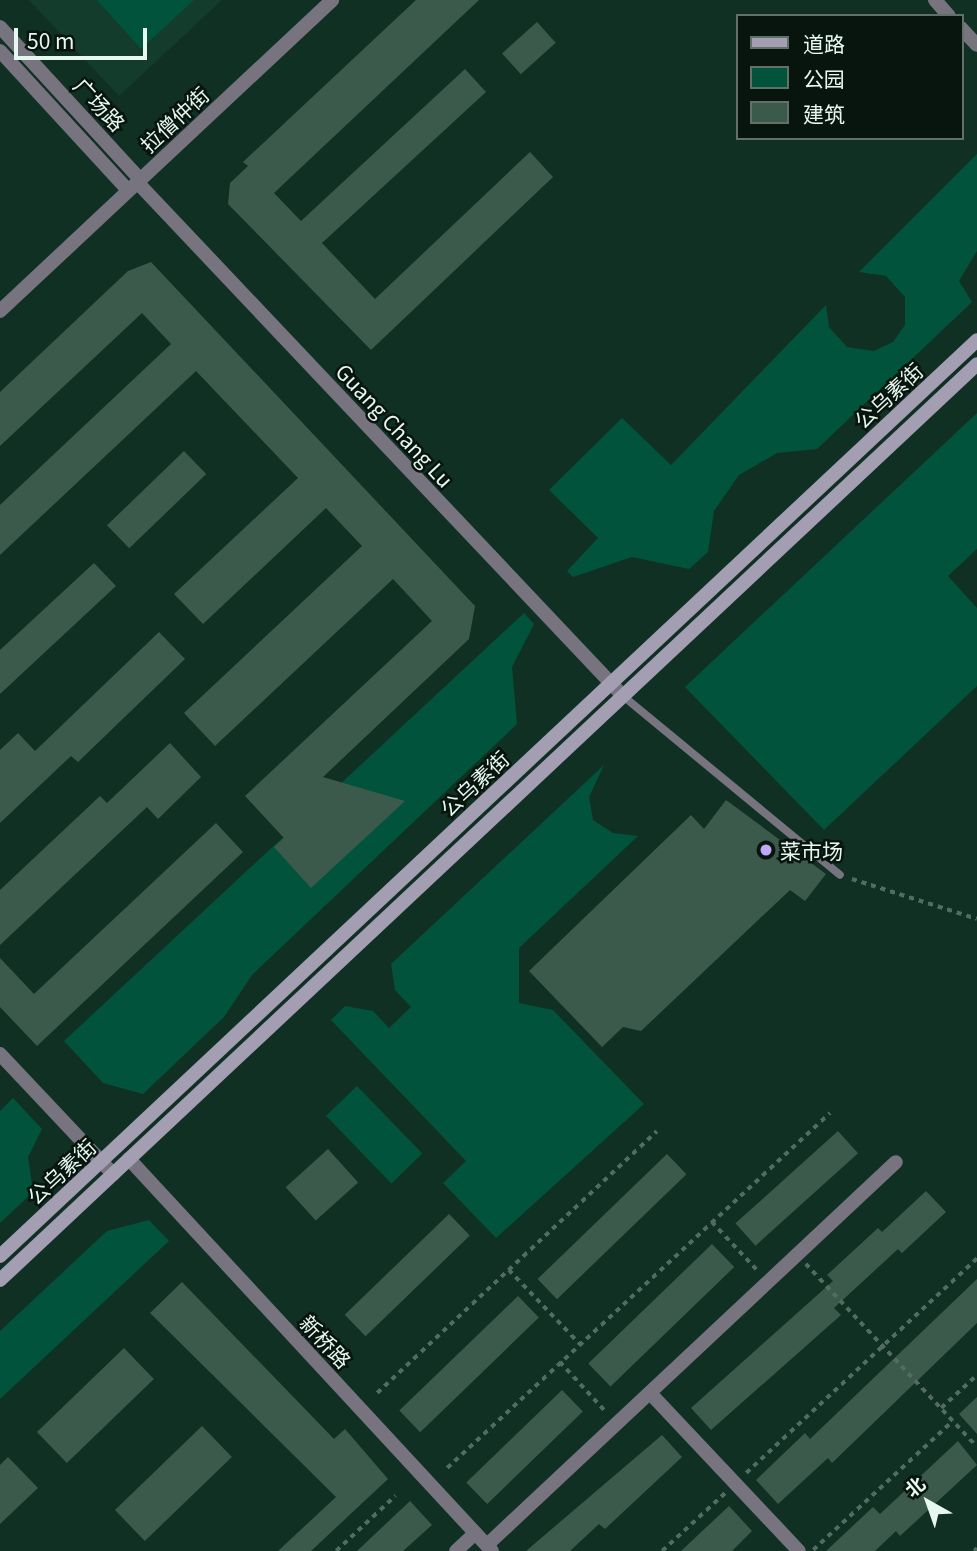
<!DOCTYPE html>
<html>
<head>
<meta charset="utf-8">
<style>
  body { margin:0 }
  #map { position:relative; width:977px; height:1551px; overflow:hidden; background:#113024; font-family:Georgia,"Noto Sans SC",serif }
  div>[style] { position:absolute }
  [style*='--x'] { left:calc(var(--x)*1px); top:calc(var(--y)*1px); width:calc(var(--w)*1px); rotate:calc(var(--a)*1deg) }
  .built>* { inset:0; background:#133c2d }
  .green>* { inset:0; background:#01533b; transform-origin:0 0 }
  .building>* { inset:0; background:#3b5a4c; transform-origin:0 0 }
  .path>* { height:3.5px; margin-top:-1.75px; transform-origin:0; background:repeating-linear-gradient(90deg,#526c62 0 5px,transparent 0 10px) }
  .service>* { height:8px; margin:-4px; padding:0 4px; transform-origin:4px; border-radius:4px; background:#777480 }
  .minor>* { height:14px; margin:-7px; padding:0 7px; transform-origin:7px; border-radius:7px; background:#777480 }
  .tertiary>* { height:14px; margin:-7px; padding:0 7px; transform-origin:7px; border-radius:7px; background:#777480 }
  .secondary>* { height:14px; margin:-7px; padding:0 7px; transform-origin:7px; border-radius:7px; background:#a49eb2 }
  .dots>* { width:19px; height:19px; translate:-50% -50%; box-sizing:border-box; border:4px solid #08150f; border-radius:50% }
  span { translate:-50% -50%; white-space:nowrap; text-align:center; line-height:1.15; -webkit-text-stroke:5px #08150f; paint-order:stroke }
  .street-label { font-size:21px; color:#e7f8f0 }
  .poi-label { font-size:21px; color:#e7f8f0 }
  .left { translate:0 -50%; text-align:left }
  .legend { position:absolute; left:736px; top:14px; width:228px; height:126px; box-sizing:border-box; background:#08150f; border:2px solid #617069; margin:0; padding:9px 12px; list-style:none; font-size:21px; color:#e7f8f0 }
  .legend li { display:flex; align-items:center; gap:14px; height:35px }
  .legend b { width:35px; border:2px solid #617069 }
  .north { position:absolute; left:893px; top:1467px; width:70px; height:70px; -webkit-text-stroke:5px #08150f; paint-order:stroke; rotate:320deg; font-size:19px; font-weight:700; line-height:28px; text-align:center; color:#e7f8f0 }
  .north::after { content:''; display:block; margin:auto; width:24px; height:32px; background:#e7f8f0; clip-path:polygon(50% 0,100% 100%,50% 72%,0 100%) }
  .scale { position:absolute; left:14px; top:28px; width:133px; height:32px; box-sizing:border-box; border:4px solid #e7f8f0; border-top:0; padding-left:9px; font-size:21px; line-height:24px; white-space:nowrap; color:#e7f8f0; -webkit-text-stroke:5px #08150f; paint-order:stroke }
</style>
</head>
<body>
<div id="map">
  <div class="built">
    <i style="clip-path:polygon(29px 0,222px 0,119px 96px)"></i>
  </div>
  <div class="green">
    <i style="clip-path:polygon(97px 0,194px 0,141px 49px)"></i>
    <i style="clip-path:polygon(977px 154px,977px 251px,959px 281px,972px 302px,817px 449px,777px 453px,739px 475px,714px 511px,708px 552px,689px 569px,632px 557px,573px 577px,567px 571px,598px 538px,549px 490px,622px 418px,671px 465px,826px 305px,829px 327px,847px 347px,874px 351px,893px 342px,905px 325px,905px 297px,886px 276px,859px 272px)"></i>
    <i style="clip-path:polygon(977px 413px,977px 549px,948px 576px,977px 608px,977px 686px,824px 830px,685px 687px)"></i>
    <i style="clip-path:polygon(524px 613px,534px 624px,512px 667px,517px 724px,252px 975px,224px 1017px,143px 1094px,103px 1083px,64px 1041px)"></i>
    <i style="clip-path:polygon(604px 765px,589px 797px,593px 820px,613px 833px,638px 836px,519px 948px,519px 1003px,553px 1010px,644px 1104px,496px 1238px,443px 1183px,466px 1161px,331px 1020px,345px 1006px,373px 1011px,389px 1028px,411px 1007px,395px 990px,391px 964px)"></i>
    <i style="left:357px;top:1086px;width:94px;height:43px;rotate:46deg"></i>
    <i style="clip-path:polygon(13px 1098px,42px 1129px,28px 1157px,33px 1192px,0 1223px,0 1111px)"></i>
    <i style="clip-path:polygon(149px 1220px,169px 1241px,0 1399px,0 1331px,107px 1231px)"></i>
  </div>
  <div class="building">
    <i style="clip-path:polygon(416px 0,479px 0,274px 193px,301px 221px,465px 69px,486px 92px,322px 243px,375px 299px,530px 152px,553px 177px,371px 350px,228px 204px,230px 183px,248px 166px,243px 162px)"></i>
    <i style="left:537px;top:22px;width:28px;height:47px;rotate:48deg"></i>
    <i style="clip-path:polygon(151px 262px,475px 606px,469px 639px,323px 777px,405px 801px,311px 888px,274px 847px,284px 838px,245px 796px,432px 621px,393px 579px,215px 746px,184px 713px,362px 546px,326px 508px,203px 624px,174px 594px,298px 478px,196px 371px,0 555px,0 505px,171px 344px,142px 313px,0 446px,0 392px,128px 271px)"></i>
    <i style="left:184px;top:451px;width:32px;height:107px;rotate:46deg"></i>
    <i style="clip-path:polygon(94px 563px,116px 586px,0 694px,0 650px)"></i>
    <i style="clip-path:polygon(159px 632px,185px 659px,78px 762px,71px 756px,0 823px,0 750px,18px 733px,35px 751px)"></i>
    <i style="clip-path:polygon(170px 743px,201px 777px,158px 819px,147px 807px,0 945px,0 890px,100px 796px,107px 803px)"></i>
    <i style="clip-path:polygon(726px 800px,826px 874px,805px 901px,790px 890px,641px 1031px,623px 1027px,602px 1047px,529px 971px,691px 815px,704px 829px)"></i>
    <i style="clip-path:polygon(216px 823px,243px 852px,37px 1046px,0 1007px,0 958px,34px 994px)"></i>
    <i style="left:838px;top:1131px;width:30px;height:138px;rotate:48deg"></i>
    <i style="left:328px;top:1149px;width:45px;height:57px;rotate:48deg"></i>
    <i style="left:667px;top:1154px;width:28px;height:180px;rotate:46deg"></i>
    <i style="clip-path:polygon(926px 1191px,946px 1212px,902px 1253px,898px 1249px,834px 1308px,841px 1315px,711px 1430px,691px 1408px,833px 1281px,827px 1275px,878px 1228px,882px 1232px)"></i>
    <i style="left:449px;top:1214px;width:30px;height:145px;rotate:46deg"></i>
    <i style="left:712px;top:1244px;width:32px;height:172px;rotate:46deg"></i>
    <i style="clip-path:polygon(977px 1279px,977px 1323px,832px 1463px,828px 1458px,778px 1504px,756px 1480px,805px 1433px,810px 1439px)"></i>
    <i style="clip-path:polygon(182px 1282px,334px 1439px,345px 1429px,388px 1479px,311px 1551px,278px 1551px,336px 1497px,150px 1313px)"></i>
    <i style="left:518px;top:1296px;width:30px;height:165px;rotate:46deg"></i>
    <i style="left:124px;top:1348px;width:43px;height:121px;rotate:46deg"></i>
    <i style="left:562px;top:1390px;width:30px;height:133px;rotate:46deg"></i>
    <i style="clip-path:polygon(977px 1397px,977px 1434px,959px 1414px)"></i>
    <i style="left:202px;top:1426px;width:43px;height:121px;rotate:46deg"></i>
    <i style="clip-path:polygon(662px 1435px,682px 1457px,605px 1529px,599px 1524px,570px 1551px,526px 1551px)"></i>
    <i style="clip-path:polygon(958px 1441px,977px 1465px,900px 1536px,896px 1531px,875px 1551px,826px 1551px,873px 1507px,880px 1514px)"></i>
    <i style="clip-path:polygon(8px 1457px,38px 1488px,0 1524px,0 1465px)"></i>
    <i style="clip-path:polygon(410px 1501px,432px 1525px,403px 1551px,357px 1551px)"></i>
    <i style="clip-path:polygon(729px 1506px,752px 1531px,732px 1551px,681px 1551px)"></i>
  </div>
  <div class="path">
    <i style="--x:852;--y:879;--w:131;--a:17.7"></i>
    <i style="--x:712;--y:1222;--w:67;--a:46.8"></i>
    <i style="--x:806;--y:1264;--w:250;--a:46.9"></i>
    <i style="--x:509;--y:1270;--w:103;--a:46.2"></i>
    <i style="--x:560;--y:1362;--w:68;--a:47.4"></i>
    <i style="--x:377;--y:1393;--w:383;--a:-43.1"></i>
    <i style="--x:941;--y:1408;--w:49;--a:-42.5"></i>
    <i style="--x:447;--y:1468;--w:522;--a:-42.83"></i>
    <i style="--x:746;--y:1473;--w:316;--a:-42.9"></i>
    <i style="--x:813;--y:1550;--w:190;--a:-42.7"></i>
    <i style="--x:336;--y:1551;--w:81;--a:-43"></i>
    <i style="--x:662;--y:1551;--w:86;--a:-42.6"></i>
    <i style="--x:974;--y:1551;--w:4;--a:-45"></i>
  </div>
  <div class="service">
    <i style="--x:623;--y:696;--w:281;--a:39.5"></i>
  </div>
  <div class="minor">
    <i style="--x:935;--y:0;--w:21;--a:49"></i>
    <i style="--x:961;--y:28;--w:23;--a:47"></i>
    <i style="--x:0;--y:1054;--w:165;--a:46.7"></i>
    <i style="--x:129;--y:1159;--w:534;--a:47.2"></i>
    <i style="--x:650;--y:1393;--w:217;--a:46.7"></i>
    <i style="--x:487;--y:1545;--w:560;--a:-43.12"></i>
    <i style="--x:456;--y:1551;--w:26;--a:-43"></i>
  </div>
  <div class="tertiary">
    <i style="--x:0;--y:27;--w:207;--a:47.4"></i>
    <i style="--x:0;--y:51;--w:189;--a:47.4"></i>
    <i style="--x:137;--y:182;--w:707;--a:46.6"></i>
    <i style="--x:0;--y:311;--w:455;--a:-43.1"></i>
  </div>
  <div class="secondary">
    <i style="--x:0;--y:1256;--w:1339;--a:-43.15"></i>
    <i style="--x:0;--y:1280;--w:1339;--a:-43.15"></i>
  </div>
  <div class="dots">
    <i style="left:766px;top:850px;background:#c0a8f4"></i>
  </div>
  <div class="street-label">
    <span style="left:100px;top:104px;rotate:47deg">广场路</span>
    <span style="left:174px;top:119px;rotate:-43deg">拉僧仲街</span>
    <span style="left:888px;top:395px;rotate:-43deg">公乌素街</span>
    <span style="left:395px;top:425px;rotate:47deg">Guang Chang Lu</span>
    <span style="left:474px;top:783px;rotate:-43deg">公乌素街</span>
    <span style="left:61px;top:1171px;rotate:-43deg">公乌素街</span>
    <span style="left:326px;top:1341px;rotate:47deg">新桥路</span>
  </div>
  <div class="poi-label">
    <span class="left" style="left:780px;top:850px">菜市场</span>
  </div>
  <ul class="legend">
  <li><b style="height:9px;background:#a49eb2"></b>道路</li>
  <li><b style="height:19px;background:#01533b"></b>公园</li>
  <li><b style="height:19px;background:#3b5a4c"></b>建筑</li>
  </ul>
  <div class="north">北</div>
  <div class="scale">50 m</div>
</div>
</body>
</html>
